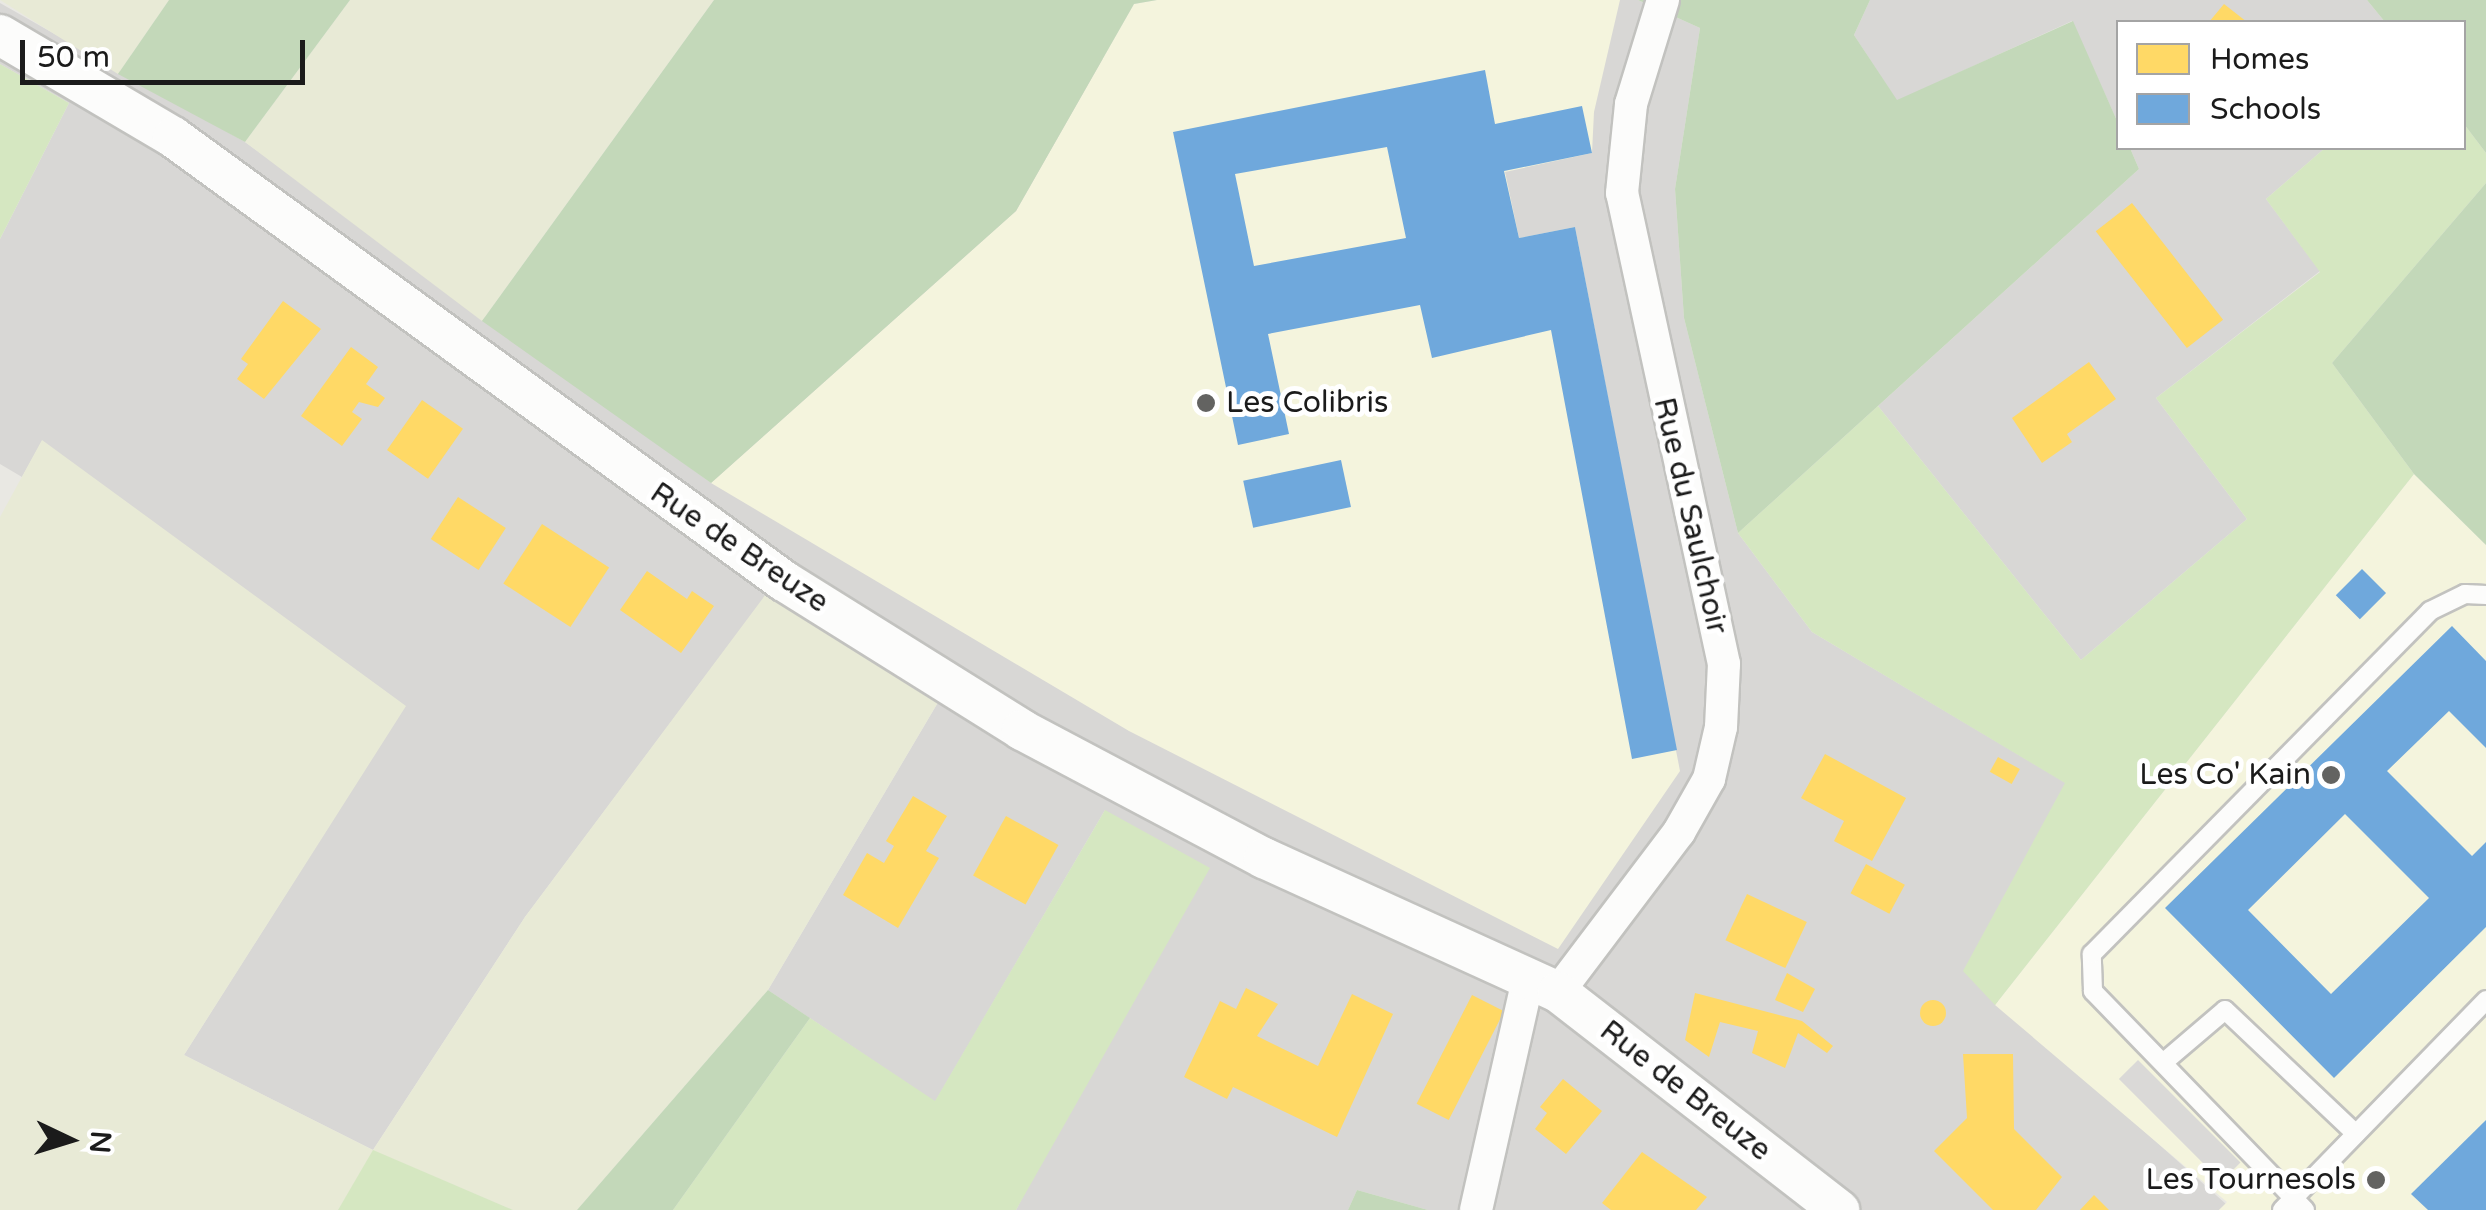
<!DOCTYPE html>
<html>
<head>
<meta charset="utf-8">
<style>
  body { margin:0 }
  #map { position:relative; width:2486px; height:1210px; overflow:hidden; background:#e9e8e3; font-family:"Varela Round",sans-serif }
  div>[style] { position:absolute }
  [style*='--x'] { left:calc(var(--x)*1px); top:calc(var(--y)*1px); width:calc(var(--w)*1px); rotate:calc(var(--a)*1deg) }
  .residential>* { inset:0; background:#d8d7d5 }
  .education>* { inset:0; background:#f4f4dd }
  .farmland>* { inset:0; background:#e8ead6 }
  .grass>* { inset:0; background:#d5e7c1 }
  .forest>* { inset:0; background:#c3d8b9 }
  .parking>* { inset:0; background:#dad9d7; transform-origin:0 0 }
  .homes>* { inset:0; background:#ffd966; transform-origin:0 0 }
  .round { border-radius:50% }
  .schools>* { inset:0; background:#6fa8dc; transform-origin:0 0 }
  .roads { filter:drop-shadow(2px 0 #c2c2bf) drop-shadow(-2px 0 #c2c2bf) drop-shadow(0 2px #c2c2bf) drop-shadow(0 -2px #c2c2bf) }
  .service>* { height:18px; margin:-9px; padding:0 9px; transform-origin:9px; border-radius:9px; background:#fcfcfb }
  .minor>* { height:32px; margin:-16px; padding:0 16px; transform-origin:16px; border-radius:16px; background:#fcfcfb }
  .tertiary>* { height:40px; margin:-20px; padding:0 20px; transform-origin:20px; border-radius:20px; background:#fcfcfb }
  .dots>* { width:28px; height:28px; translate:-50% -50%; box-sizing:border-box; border:5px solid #fff; border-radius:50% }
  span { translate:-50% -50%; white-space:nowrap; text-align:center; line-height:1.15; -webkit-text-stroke:10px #fff; paint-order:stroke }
  .poi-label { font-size:30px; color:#1b1b1b }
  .left { translate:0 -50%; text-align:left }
  .right { translate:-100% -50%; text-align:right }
  .street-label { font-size:30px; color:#1b1b1b }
  .legend { position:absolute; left:2116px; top:20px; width:350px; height:130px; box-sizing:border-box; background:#fff; border:2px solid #a4a4a4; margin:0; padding:12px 18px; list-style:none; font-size:30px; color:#1b1b1b }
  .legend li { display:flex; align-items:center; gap:20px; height:50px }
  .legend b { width:50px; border:2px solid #a4a4a4 }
  .north { position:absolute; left:20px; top:1090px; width:100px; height:100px; -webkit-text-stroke:8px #fff; paint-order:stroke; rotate:94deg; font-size:28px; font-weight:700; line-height:40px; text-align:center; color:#1b1b1b }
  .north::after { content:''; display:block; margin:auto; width:35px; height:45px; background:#1b1b1b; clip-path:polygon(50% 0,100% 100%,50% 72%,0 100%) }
  .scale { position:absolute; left:20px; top:40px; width:285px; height:45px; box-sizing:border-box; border:5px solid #1b1b1b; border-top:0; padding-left:12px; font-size:30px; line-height:35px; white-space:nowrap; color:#1b1b1b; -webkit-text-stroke:8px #fff; paint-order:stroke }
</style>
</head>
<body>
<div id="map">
  <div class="residential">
    <i style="clip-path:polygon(1157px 0,1638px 0,1700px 28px,1675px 189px,1684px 318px,1738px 533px,1812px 632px,2066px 783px,1964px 971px,2226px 1204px,2219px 1210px,1428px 1210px,1357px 1190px,1348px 1210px,1016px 1210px,1038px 1167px,1105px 810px,935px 1102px,768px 990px,940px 699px,766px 595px,525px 917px,373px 1150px,184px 1055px,405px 706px,42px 441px,22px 477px,0 464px,0 239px,69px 103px,0 64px,0 3px,245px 142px,711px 483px)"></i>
    <i style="clip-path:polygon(1870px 0,2367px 0,2385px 22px,2118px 22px,2118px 123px,2072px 21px,1897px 101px,1854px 35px)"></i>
    <i style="clip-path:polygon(2130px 148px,2325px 148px,2266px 199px,2320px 271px,2156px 398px,2247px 519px,2081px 660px,1878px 406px,2139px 169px)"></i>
  </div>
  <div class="education">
    <i style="clip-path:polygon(1157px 0,1620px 0,1594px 112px,1592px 153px,1505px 172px,1519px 238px,1575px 227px,1680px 771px,1558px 949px,1129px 731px,711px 483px,1016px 211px,1134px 4px)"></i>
    <i style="clip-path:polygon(2414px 474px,2486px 545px,2486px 1210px,2219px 1210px,2227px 1202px,1995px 1005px)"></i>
  </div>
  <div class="farmland">
    <i style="clip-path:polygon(0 0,169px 0,118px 74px)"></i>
    <i style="clip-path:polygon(350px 0,714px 0,482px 321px,245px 142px)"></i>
    <i style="clip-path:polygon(42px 440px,406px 706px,184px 1055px,373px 1150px,525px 917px,766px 594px,940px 699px,768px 990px,577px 1210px,513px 1210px,374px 1151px,338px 1210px,0 1210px,0 517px)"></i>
  </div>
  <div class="grass">
    <i style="clip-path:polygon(0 64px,69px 103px,0 239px)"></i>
    <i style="clip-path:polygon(2464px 124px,2486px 153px,2486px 183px,2332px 363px,2414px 474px,1995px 1005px,1963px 971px,2065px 783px,1812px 632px,1738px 533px,1878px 406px,2081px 660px,2247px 519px,2156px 398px,2320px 272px,2266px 199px,2325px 148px,2464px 148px)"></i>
    <i style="clip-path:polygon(1105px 810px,1210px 868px,1016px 1210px,673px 1210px,810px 1018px,935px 1101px)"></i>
    <i style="clip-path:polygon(373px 1150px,513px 1210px,338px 1210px)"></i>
  </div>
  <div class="forest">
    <i style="clip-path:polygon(169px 0,350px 0,245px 142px,118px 74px)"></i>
    <i style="clip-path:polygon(714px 0,1157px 0,1134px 4px,1016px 211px,711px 483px,482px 321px)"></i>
    <i style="clip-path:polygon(1638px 0,1870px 0,1854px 35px,1897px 100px,2073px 21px,2118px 123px,2118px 148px,2130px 148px,2139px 169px,1738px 533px,1684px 318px,1675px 189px,1700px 28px)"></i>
    <i style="clip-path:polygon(2367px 0,2486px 0,2486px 153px,2464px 124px,2464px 22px,2385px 22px)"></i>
    <i style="clip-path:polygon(2486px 183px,2486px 545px,2414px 474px,2332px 363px)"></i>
    <i style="clip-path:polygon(768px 990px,810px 1018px,673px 1210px,577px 1210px)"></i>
    <i style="clip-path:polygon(1357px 1190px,1428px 1210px,1348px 1210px)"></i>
  </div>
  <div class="parking">
    <i style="left:2138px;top:1060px;width:145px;height:27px;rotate:45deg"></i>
  </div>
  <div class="homes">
    <i style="clip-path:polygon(2224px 4px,2247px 22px,2209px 22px)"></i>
    <i style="left:2132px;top:203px;width:148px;height:46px;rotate:52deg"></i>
    <i style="clip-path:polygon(283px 301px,321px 329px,264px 399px,237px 379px,248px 364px,241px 359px)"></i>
    <i style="clip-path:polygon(351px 347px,378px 367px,366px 384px,385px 398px,378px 407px,359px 402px,352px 412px,362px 419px,342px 446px,301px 416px)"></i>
    <i style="clip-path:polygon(2089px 362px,2116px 399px,2067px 434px,2072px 442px,2042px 463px,2012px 418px)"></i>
    <i style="left:422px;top:400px;width:50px;height:61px;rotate:35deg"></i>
    <i style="left:458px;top:497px;width:57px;height:50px;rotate:33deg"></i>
    <i style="left:542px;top:524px;width:80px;height:71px;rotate:33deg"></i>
    <i style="clip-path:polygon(647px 571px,687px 599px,692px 591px,714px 606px,681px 653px,620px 610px)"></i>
    <i style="clip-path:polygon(1825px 754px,1906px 798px,1872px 861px,1834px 841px,1844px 821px,1801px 798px)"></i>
    <i style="left:1998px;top:757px;width:25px;height:17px;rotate:29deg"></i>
    <i style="clip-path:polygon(913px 796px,947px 816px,926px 851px,939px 858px,898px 928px,843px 895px,867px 853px,884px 863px,894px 846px,886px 841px)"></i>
    <i style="left:1006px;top:816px;width:60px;height:68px;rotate:29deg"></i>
    <i style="left:1866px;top:864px;width:44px;height:33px;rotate:28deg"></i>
    <i style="left:1747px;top:894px;width:66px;height:51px;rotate:25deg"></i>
    <i style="clip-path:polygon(1787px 973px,1815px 989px,1803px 1012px,1775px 1000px)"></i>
    <i style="clip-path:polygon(1246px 988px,1278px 1004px,1257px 1036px,1318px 1066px,1352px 994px,1393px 1014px,1337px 1137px,1233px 1087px,1227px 1099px,1184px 1077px,1220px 1001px,1236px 1009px)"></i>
    <i style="clip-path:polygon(1695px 993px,1802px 1021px,1833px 1046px,1827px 1053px,1798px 1033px,1785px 1068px,1752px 1053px,1758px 1031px,1720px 1022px,1709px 1057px,1685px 1040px)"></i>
    <i style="left:1472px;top:995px;width:36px;height:122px;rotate:27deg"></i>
    <i class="round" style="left:1920px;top:1000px;width:26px;height:26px"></i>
    <i style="clip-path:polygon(1963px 1054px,2013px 1054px,2014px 1129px,2062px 1177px,2036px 1210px,1993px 1210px,1934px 1151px,1967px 1118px)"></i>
    <i style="clip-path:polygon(1563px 1079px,1602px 1111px,1566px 1154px,1535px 1129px,1547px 1113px,1540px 1107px)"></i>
    <i style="clip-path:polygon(1642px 1152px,1707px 1197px,1696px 1210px,1611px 1210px,1602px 1203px)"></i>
    <i style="clip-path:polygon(2094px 1195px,2109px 1210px,2080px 1210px)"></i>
  </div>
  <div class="schools">
    <i style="clip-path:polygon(evenodd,1485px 70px,1495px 124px,1582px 106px,1592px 153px,1504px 171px,1519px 238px,1575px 227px,1677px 750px,1632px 759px,1551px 330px,1432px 358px,1420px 305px,1268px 334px,1289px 434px,1238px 445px,1173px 132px,1485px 70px,1387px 147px,1406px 238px,1254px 266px,1235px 174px,1387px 147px)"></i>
    <i style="left:1341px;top:460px;width:48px;height:100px;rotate:78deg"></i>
    <i style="left:2362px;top:569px;width:34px;height:37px;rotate:45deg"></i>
    <i style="clip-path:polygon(evenodd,2452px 626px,2486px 661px,2486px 748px,2449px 711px,2387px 771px,2472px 856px,2486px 842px,2486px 927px,2334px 1078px,2165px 908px,2452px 626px,2345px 814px,2429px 898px,2331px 994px,2248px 910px,2345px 814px)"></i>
    <i style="clip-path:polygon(2486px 1120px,2486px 1210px,2428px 1210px,2411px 1194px)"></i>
  </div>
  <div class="roads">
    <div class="service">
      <i style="--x:2164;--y:1062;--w:80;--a:-40.4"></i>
      <i style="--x:2225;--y:1010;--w:180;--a:43.4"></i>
      <i style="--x:2282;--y:1210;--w:293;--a:-45.8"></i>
      <i style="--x:2305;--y:1210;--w:305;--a:-134.1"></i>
      <i style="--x:2093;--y:991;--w:37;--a:-92"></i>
      <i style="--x:2092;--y:954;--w:482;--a:-45.4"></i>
      <i style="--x:2430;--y:611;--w:39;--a:-26"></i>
      <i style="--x:2465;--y:594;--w:21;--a:3"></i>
    </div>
    <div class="minor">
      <i style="--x:1558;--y:992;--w:201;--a:-52.9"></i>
      <i style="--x:1679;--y:832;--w:61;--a:-60.5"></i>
      <i style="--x:1709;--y:779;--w:53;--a:-77"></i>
      <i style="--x:1721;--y:727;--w:63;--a:-87.3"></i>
      <i style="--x:1724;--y:664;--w:482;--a:-102.2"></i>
      <i style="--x:1622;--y:193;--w:89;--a:-84.2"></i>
      <i style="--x:1631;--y:104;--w:109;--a:-72.9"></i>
      <i style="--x:1476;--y:1210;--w:237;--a:-77.3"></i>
    </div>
    <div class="tertiary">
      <i style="--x:0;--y:35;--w:201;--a:30.5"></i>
      <i style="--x:173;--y:137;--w:755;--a:36.01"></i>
      <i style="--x:784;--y:581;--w:281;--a:32"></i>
      <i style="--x:1022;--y:730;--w:274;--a:27.9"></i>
      <i style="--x:1264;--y:858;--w:323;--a:24.5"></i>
      <i style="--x:1558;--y:992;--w:356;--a:37.8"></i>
    </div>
  </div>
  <div class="dots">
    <i style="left:1206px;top:403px;background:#636361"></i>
    <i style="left:2331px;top:775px;background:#636361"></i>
    <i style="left:2376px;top:1180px;background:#636361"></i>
  </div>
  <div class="poi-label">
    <span class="left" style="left:1226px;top:403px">Les Colibris</span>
    <span class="right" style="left:2311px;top:775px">Les Co' Kain</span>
    <span class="right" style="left:2356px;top:1180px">Les Tournesols</span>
  </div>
  <div class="street-label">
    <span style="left:1690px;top:516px;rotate:77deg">Rue du Saulchoir</span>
    <span style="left:739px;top:548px;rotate:34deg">Rue de Breuze</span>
    <span style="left:1685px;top:1091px;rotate:38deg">Rue de Breuze</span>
  </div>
  <ul class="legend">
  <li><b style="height:28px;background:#ffd966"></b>Homes</li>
  <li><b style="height:28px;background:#6fa8dc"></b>Schools</li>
  </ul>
  <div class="north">N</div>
  <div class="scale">50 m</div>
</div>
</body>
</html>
